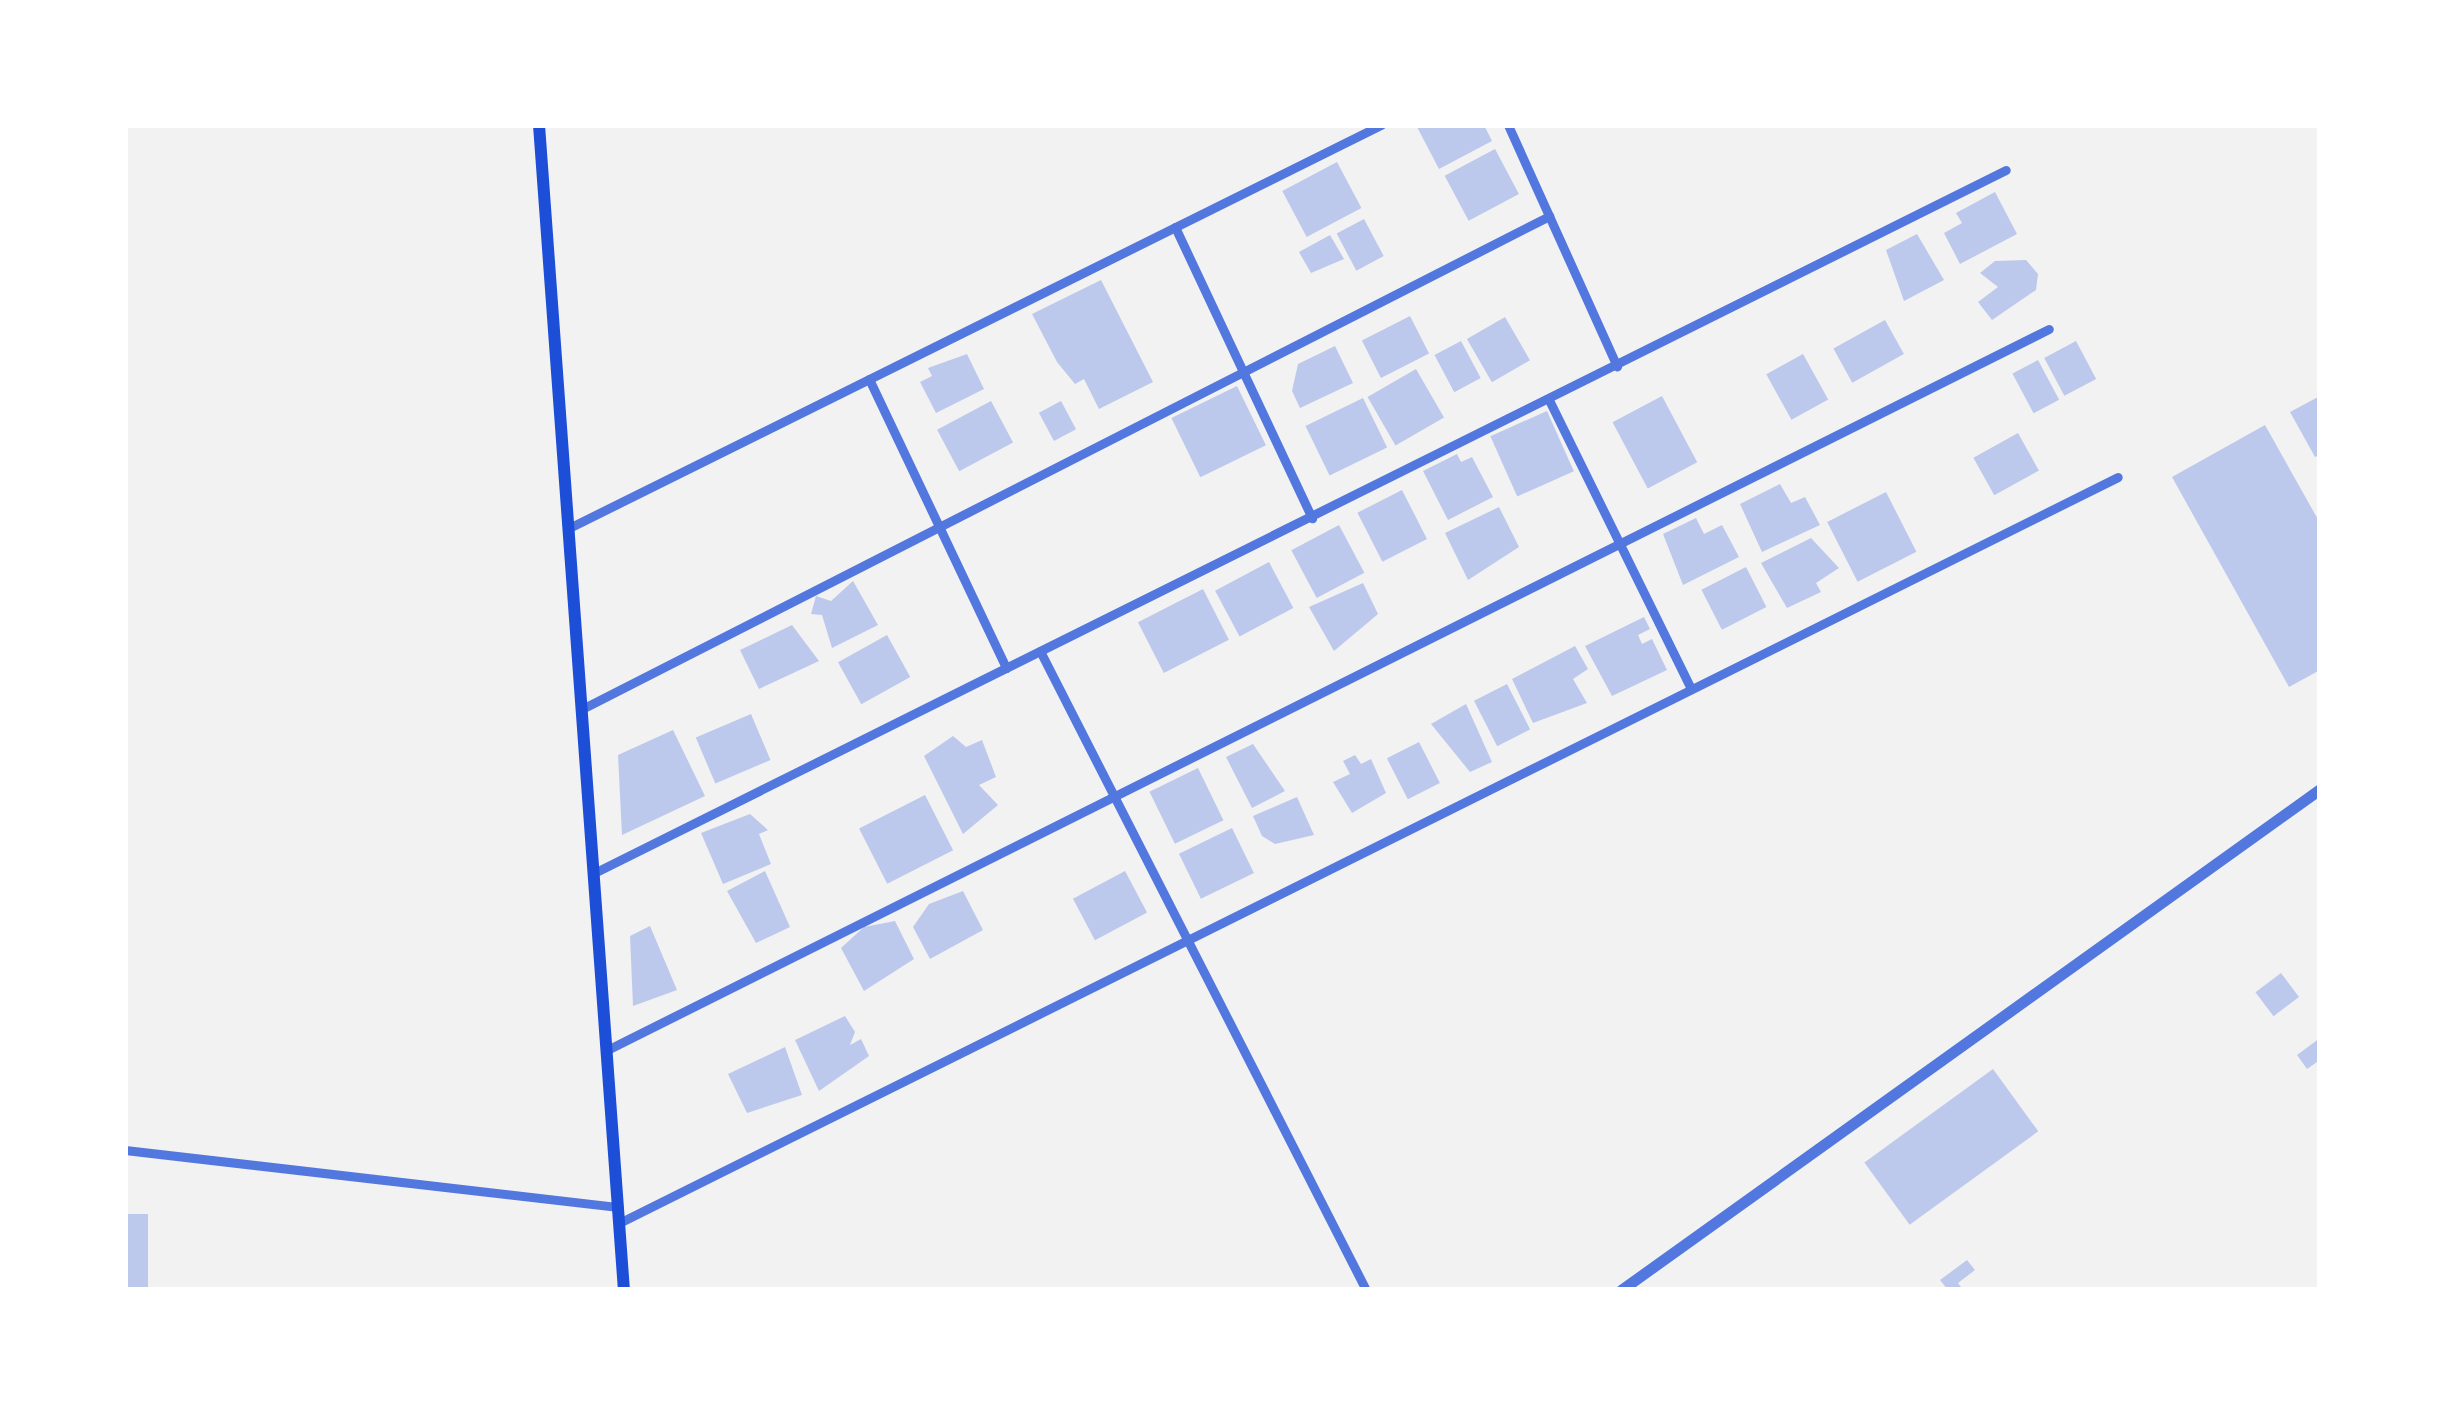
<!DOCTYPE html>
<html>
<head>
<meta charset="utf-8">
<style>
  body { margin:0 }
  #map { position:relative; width:2445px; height:1415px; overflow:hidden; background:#f2f2f2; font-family:Figtree,sans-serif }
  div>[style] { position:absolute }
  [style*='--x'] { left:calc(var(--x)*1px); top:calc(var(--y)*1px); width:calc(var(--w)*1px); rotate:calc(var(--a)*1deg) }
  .building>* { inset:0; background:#bdc9ec; transform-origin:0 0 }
  .minor>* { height:9px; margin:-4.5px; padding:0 4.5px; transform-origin:4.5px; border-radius:4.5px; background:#5277de }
  .tertiary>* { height:11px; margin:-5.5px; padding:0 5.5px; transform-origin:5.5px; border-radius:5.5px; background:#5277de }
  .secondary>* { height:12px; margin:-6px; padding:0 6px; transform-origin:6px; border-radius:6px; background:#1d4ed8 }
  span { translate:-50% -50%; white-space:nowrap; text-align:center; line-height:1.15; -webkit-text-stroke:8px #fff; paint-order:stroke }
  .frame { position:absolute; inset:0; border:128px solid #fff; pointer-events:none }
</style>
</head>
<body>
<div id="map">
  <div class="building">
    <i style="clip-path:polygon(1416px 125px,1484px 125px,1492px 141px,1439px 169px)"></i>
    <i style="left:1495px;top:149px;width:51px;height:57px;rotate:62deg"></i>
    <i style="left:1337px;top:162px;width:52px;height:62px;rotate:62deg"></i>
    <i style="clip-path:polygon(1995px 192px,2017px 234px,1960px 264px,1944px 233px,1962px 223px,1956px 213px)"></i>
    <i style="left:1364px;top:219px;width:42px;height:31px;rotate:62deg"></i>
    <i style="clip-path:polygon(1917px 234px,1944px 280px,1904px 301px,1886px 250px)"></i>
    <i style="clip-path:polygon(1330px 235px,1344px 259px,1311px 273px,1299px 252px)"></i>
    <i style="clip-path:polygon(2026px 260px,2038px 274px,2036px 290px,1992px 320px,1978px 302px,1998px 287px,1980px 273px,1995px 261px)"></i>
    <i style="clip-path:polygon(1101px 280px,1153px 382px,1099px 409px,1084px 379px,1075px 384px,1057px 362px,1032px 314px)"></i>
    <i style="left:1410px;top:316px;width:42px;height:54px;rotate:63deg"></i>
    <i style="left:1505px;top:317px;width:50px;height:44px;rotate:60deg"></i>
    <i style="left:1885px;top:320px;width:39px;height:59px;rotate:61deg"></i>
    <i style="left:1461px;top:341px;width:42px;height:30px;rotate:62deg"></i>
    <i style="left:2076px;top:341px;width:43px;height:36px;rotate:62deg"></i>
    <i style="clip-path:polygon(1335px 346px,1353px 383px,1300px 408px,1292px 391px,1298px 364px)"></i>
    <i style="clip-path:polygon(967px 354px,984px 389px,936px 413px,920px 382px,932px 376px,928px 368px)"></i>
    <i style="left:1803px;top:354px;width:52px;height:42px;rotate:61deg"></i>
    <i style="left:2038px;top:360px;width:45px;height:29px;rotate:62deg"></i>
    <i style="left:1416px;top:369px;width:56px;height:56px;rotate:60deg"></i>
    <i style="left:1237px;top:386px;width:66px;height:73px;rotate:64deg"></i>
    <i style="left:1662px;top:396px;width:75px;height:56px;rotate:62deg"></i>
    <i style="clip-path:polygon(2320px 396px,2320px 455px,2315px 457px,2290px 412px)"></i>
    <i style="left:1363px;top:398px;width:55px;height:64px;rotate:64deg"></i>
    <i style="left:991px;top:401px;width:47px;height:61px;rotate:62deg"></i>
    <i style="left:1061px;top:401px;width:32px;height:25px;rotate:62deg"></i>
    <i style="left:1547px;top:411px;width:66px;height:62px;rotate:66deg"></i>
    <i style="clip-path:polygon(2265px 425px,2320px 523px,2320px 670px,2289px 687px,2172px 477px)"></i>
    <i style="left:2018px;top:433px;width:43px;height:51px;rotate:61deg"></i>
    <i style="clip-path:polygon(1457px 454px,1461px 462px,1472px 457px,1493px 497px,1448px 520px,1423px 471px)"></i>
    <i style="clip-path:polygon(1780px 484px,1791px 503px,1805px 497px,1820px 525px,1762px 552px,1740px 504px)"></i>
    <i style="left:1402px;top:490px;width:55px;height:50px;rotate:63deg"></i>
    <i style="left:1886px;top:492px;width:67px;height:66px;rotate:63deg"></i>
    <i style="clip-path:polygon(1499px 507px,1519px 547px,1468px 580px,1445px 533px)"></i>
    <i style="clip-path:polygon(1696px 518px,1704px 534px,1722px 525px,1739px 557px,1683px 585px,1663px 534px)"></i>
    <i style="left:1339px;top:525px;width:54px;height:54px;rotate:62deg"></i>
    <i style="clip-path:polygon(1811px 538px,1839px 568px,1816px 583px,1821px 592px,1787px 608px,1761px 563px)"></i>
    <i style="left:1269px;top:562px;width:52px;height:61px;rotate:62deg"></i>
    <i style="left:1746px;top:567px;width:45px;height:50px;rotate:63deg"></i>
    <i style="clip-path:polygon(853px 581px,878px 625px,832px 648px,822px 615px,811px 614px,816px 596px,831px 601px)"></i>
    <i style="clip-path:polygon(1363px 583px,1378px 614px,1334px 651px,1309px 607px)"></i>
    <i style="left:1203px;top:589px;width:57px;height:73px;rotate:63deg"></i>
    <i style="clip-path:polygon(1644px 617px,1650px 629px,1638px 635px,1642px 644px,1652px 639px,1667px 670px,1612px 696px,1585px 646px)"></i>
    <i style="clip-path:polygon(792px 625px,819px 661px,759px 689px,740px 650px)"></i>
    <i style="left:887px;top:635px;width:48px;height:56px;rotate:61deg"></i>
    <i style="clip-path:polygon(1575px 646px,1588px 669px,1573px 679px,1587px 703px,1533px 723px,1512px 679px)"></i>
    <i style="left:1507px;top:684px;width:51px;height:37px;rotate:63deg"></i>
    <i style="clip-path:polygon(1466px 704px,1492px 762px,1470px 772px,1431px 724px)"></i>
    <i style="left:751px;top:714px;width:50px;height:60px;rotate:67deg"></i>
    <i style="clip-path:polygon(673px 730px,705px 796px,622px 835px,618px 755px)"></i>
    <i style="clip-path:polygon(953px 736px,966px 747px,982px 740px,996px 777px,979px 785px,998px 805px,963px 834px,924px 756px)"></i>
    <i style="left:1419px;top:742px;width:46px;height:36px;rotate:63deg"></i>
    <i style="clip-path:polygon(1253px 744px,1285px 791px,1252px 808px,1226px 757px)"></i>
    <i style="clip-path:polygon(1355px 755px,1361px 764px,1371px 759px,1386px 793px,1352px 813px,1333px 782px,1350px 774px,1343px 761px)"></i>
    <i style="left:1198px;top:768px;width:58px;height:54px;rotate:64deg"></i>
    <i style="left:925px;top:795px;width:62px;height:74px;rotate:63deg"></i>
    <i style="clip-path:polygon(1297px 797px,1314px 835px,1275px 844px,1262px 836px,1253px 816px)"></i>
    <i style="clip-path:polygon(750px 814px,768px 830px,759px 834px,771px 864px,723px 884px,701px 833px)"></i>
    <i style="left:1232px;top:828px;width:50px;height:59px;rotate:64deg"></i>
    <i style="clip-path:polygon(765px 871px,790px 927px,756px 943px,727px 891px)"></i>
    <i style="left:1125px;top:871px;width:47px;height:59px;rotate:62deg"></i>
    <i style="clip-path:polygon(963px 891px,983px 930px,930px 959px,913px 927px,929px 904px)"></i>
    <i style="clip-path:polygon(895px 921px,914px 959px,864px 991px,841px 948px,864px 927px)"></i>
    <i style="clip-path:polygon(650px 926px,677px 990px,633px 1006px,630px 936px)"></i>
    <i style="left:2281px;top:973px;width:30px;height:32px;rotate:53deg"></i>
    <i style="clip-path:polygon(845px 1016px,855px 1032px,850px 1045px,861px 1039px,869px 1056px,819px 1091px,795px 1040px)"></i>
    <i style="clip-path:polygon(2320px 1038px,2320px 1060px,2307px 1069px,2297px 1055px)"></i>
    <i style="clip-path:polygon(785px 1047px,802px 1095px,747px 1113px,728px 1074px)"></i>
    <i style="left:1993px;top:1069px;width:77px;height:159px;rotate:54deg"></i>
    <i style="left:125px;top:1214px;width:23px;height:76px"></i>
    <i style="clip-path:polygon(1967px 1260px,1975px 1270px,1958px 1283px,1963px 1290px,1948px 1290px,1940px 1280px)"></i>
  </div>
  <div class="minor">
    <i style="--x:1508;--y:125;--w:265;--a:65.7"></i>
    <i style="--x:1175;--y:227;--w:322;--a:64.8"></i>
    <i style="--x:869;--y:379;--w:320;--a:64.6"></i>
    <i style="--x:1549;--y:400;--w:322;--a:63.8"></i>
    <i style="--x:567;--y:529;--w:909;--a:-26.4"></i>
    <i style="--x:1040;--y:651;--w:717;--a:62.97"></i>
    <i style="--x:580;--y:710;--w:1088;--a:-27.01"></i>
    <i style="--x:594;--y:873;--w:1577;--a:-26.47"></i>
    <i style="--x:607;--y:1050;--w:1612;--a:-26.57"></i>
    <i style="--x:125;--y:1150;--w:497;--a:6.6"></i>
    <i style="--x:619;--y:1223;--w:1674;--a:-26.46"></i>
  </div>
  <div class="tertiary">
    <i style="--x:1621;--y:1290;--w:860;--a:-35.63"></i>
  </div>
  <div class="secondary">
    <i style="--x:539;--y:125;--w:1168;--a:85.83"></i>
  </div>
  <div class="frame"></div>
</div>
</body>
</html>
